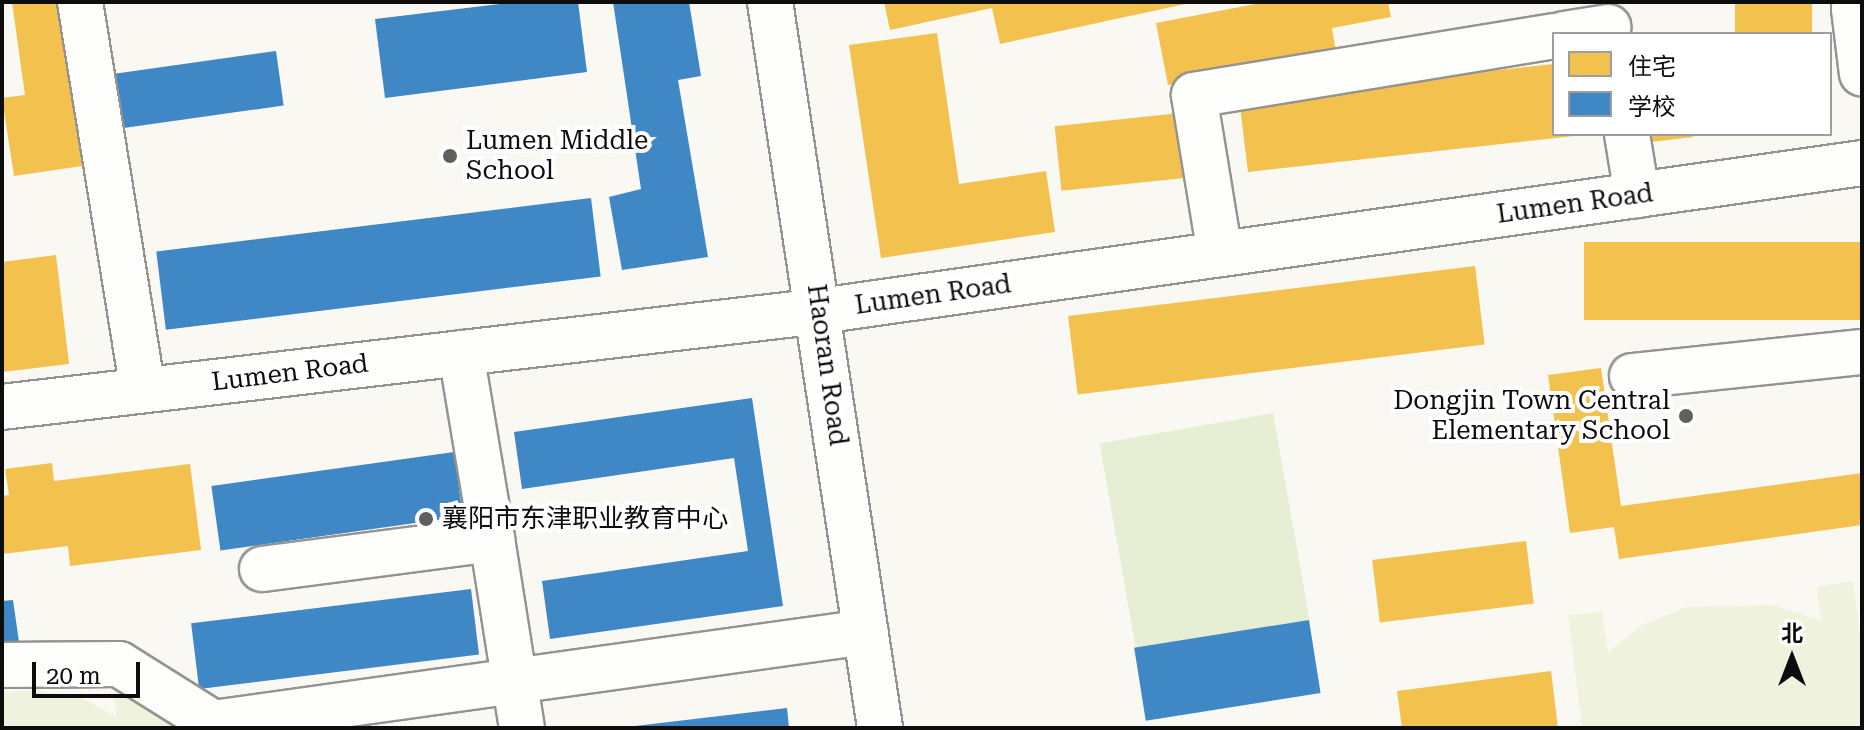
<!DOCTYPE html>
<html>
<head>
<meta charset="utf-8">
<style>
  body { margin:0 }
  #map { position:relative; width:1864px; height:730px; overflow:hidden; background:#faf8f2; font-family:"Roboto Serif","Noto Sans SC",serif }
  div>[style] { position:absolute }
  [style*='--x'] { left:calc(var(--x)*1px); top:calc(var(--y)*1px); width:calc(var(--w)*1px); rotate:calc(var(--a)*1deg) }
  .green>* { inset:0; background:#e6eed3; transform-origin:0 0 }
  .pitch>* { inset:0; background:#eff2dd }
  .homes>* { inset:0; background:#f2c14e; transform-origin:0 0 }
  .schools>* { inset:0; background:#3f88c5; transform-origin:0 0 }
  .roads { filter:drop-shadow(2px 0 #949390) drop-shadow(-2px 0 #949390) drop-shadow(0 2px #949390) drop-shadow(0 -2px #949390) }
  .minor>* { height:44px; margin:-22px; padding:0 22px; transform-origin:22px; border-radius:22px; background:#fefefd }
  .dots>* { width:22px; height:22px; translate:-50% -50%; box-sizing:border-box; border:4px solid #fff; border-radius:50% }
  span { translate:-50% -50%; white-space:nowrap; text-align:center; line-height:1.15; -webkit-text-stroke:8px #fff; paint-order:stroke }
  .poi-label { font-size:26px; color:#0d0d0d }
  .left { translate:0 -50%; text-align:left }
  .right { translate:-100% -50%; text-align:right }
  .street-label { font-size:26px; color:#0d0d0d }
  .frame { position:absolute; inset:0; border:4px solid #0d0d0d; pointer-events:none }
  .legend { position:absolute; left:1552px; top:32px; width:280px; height:104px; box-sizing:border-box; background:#fff; border:2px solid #9e9e9e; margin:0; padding:10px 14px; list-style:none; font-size:24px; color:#0d0d0d }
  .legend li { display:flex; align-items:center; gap:16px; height:40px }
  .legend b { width:40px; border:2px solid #9e9e9e }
  .north { position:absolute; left:1752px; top:618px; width:80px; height:80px; -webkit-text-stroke:6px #fff; paint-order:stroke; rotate:0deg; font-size:22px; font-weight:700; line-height:32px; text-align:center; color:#0d0d0d }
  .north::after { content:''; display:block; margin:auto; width:28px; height:36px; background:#0d0d0d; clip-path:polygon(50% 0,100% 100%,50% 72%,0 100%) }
  .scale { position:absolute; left:32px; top:662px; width:108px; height:36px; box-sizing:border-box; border:4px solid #0d0d0d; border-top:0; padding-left:10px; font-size:24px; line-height:28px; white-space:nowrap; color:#0d0d0d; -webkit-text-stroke:6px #fff; paint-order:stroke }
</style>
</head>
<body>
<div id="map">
  <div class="green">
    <i style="left:1273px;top:413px;width:210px;height:176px;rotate:80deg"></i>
  </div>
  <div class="pitch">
    <i style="clip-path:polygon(1853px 581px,1862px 648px,1862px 728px,1582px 728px,1568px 615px,1602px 612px,1608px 653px,1640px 626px,1687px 607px,1773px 605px,1821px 621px,1817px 587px)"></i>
    <i style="clip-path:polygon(111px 675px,175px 715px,177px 728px,2px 728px,2px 693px,25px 690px,78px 696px,117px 717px)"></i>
  </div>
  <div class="homes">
    <i style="clip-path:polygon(12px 2px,72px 2px,96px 164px,14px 176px,2px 98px,25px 95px)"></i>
    <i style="clip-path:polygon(884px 2px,1190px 2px,1190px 3px,1000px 44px,992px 8px,890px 30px)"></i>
    <i style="clip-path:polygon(1266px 2px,1388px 2px,1391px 17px,1332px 28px,1336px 52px,1168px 85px,1156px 23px)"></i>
    <i style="left:1735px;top:2px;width:77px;height:32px"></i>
    <i style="clip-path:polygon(937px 33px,959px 184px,1046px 171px,1055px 232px,881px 258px,849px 45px)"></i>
    <i style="clip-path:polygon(1554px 64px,1554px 134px,1574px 136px,1248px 172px,1239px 98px)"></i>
    <i style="left:1180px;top:113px;width:65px;height:126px;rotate:84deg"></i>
    <i style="clip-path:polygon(1641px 134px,1693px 134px,1693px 137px,1642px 143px)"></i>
    <i style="left:1862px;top:242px;width:78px;height:278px;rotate:90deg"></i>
    <i style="clip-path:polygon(56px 255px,69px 364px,2px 372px,2px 262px)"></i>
    <i style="left:1475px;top:266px;width:79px;height:410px;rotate:83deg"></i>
    <i style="clip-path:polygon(1601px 368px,1621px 506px,1862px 473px,1862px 525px,1619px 559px,1614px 527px,1570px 533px,1548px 375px)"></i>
    <i style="clip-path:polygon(52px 463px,54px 481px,190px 464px,201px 550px,70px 566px,68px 546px,2px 554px,2px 496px,9px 495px,5px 469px)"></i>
    <i style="left:1526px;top:541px;width:63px;height:155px;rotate:83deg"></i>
    <i style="clip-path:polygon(1551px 671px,1558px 728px,1402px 728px,1397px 691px)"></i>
  </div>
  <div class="schools">
    <i style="clip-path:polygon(516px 2px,578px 2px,587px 72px,385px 98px,375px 19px)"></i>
    <i style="clip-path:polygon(613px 2px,689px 2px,701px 76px,678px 80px,708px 257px,622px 270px,609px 197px,641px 189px)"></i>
    <i style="left:276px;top:51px;width:55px;height:163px;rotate:82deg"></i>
    <i style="left:591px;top:198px;width:79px;height:438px;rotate:83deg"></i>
    <i style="clip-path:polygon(752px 398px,783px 606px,550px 639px,542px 581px,748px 551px,734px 458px,522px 489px,514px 432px)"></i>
    <i style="left:454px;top:452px;width:65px;height:245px;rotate:82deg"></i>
    <i style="left:471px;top:589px;width:66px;height:282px;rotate:83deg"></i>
    <i style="clip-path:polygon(13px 600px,20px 649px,2px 652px,2px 601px)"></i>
    <i style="left:1309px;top:620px;width:74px;height:177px;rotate:81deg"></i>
    <i style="clip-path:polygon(787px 708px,789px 728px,635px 728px,635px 726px)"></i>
  </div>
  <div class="roads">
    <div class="minor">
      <i style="--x:80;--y:2;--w:393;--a:80.8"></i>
      <i style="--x:770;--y:2;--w:734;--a:81.38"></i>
      <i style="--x:1862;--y:8;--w:8;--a:173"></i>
      <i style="--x:1854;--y:9;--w:65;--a:83"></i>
      <i style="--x:1564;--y:34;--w:45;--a:-9"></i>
      <i style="--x:1627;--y:134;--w:62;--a:80.7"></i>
      <i style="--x:1220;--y:254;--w:161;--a:-99.3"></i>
      <i style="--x:1194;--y:95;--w:365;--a:-9.3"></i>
      <i style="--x:461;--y:353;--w:189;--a:80.5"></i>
      <i style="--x:1632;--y:376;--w:231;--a:-6"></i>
      <i style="--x:2;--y:407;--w:824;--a:-6.69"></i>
      <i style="--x:820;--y:311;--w:1052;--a:-8.08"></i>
      <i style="--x:262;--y:569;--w:232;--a:-7.4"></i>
      <i style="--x:492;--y:539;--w:191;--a:81"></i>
      <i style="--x:2;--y:665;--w:117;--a:-0.5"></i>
      <i style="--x:119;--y:664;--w:111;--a:32.1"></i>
      <i style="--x:214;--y:728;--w:5;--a:-101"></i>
      <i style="--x:213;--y:723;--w:659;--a:-7.93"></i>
    </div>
  </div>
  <div class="dots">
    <i style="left:450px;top:156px;background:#605f5d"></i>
    <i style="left:1686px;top:416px;background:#605f5d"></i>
    <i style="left:426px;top:519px;background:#605f5d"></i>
  </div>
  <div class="poi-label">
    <span class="left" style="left:466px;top:156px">Lumen Middle<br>School</span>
    <span class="right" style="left:1670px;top:416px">Dongjin Town Central<br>Elementary School</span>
    <span class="left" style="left:442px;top:519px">襄阳市东津职业教育中心</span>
  </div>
  <div class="street-label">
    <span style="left:1575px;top:204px;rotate:-8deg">Lumen Road</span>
    <span style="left:933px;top:295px;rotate:-8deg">Lumen Road</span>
    <span style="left:827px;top:365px;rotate:82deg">Haoran Road</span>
    <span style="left:290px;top:373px;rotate:-7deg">Lumen Road</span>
  </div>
  <div class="frame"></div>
  <ul class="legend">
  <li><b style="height:22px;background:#f2c14e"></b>住宅</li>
  <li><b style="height:22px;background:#3f88c5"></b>学校</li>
  </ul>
  <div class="north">北</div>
  <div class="scale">20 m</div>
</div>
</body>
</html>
